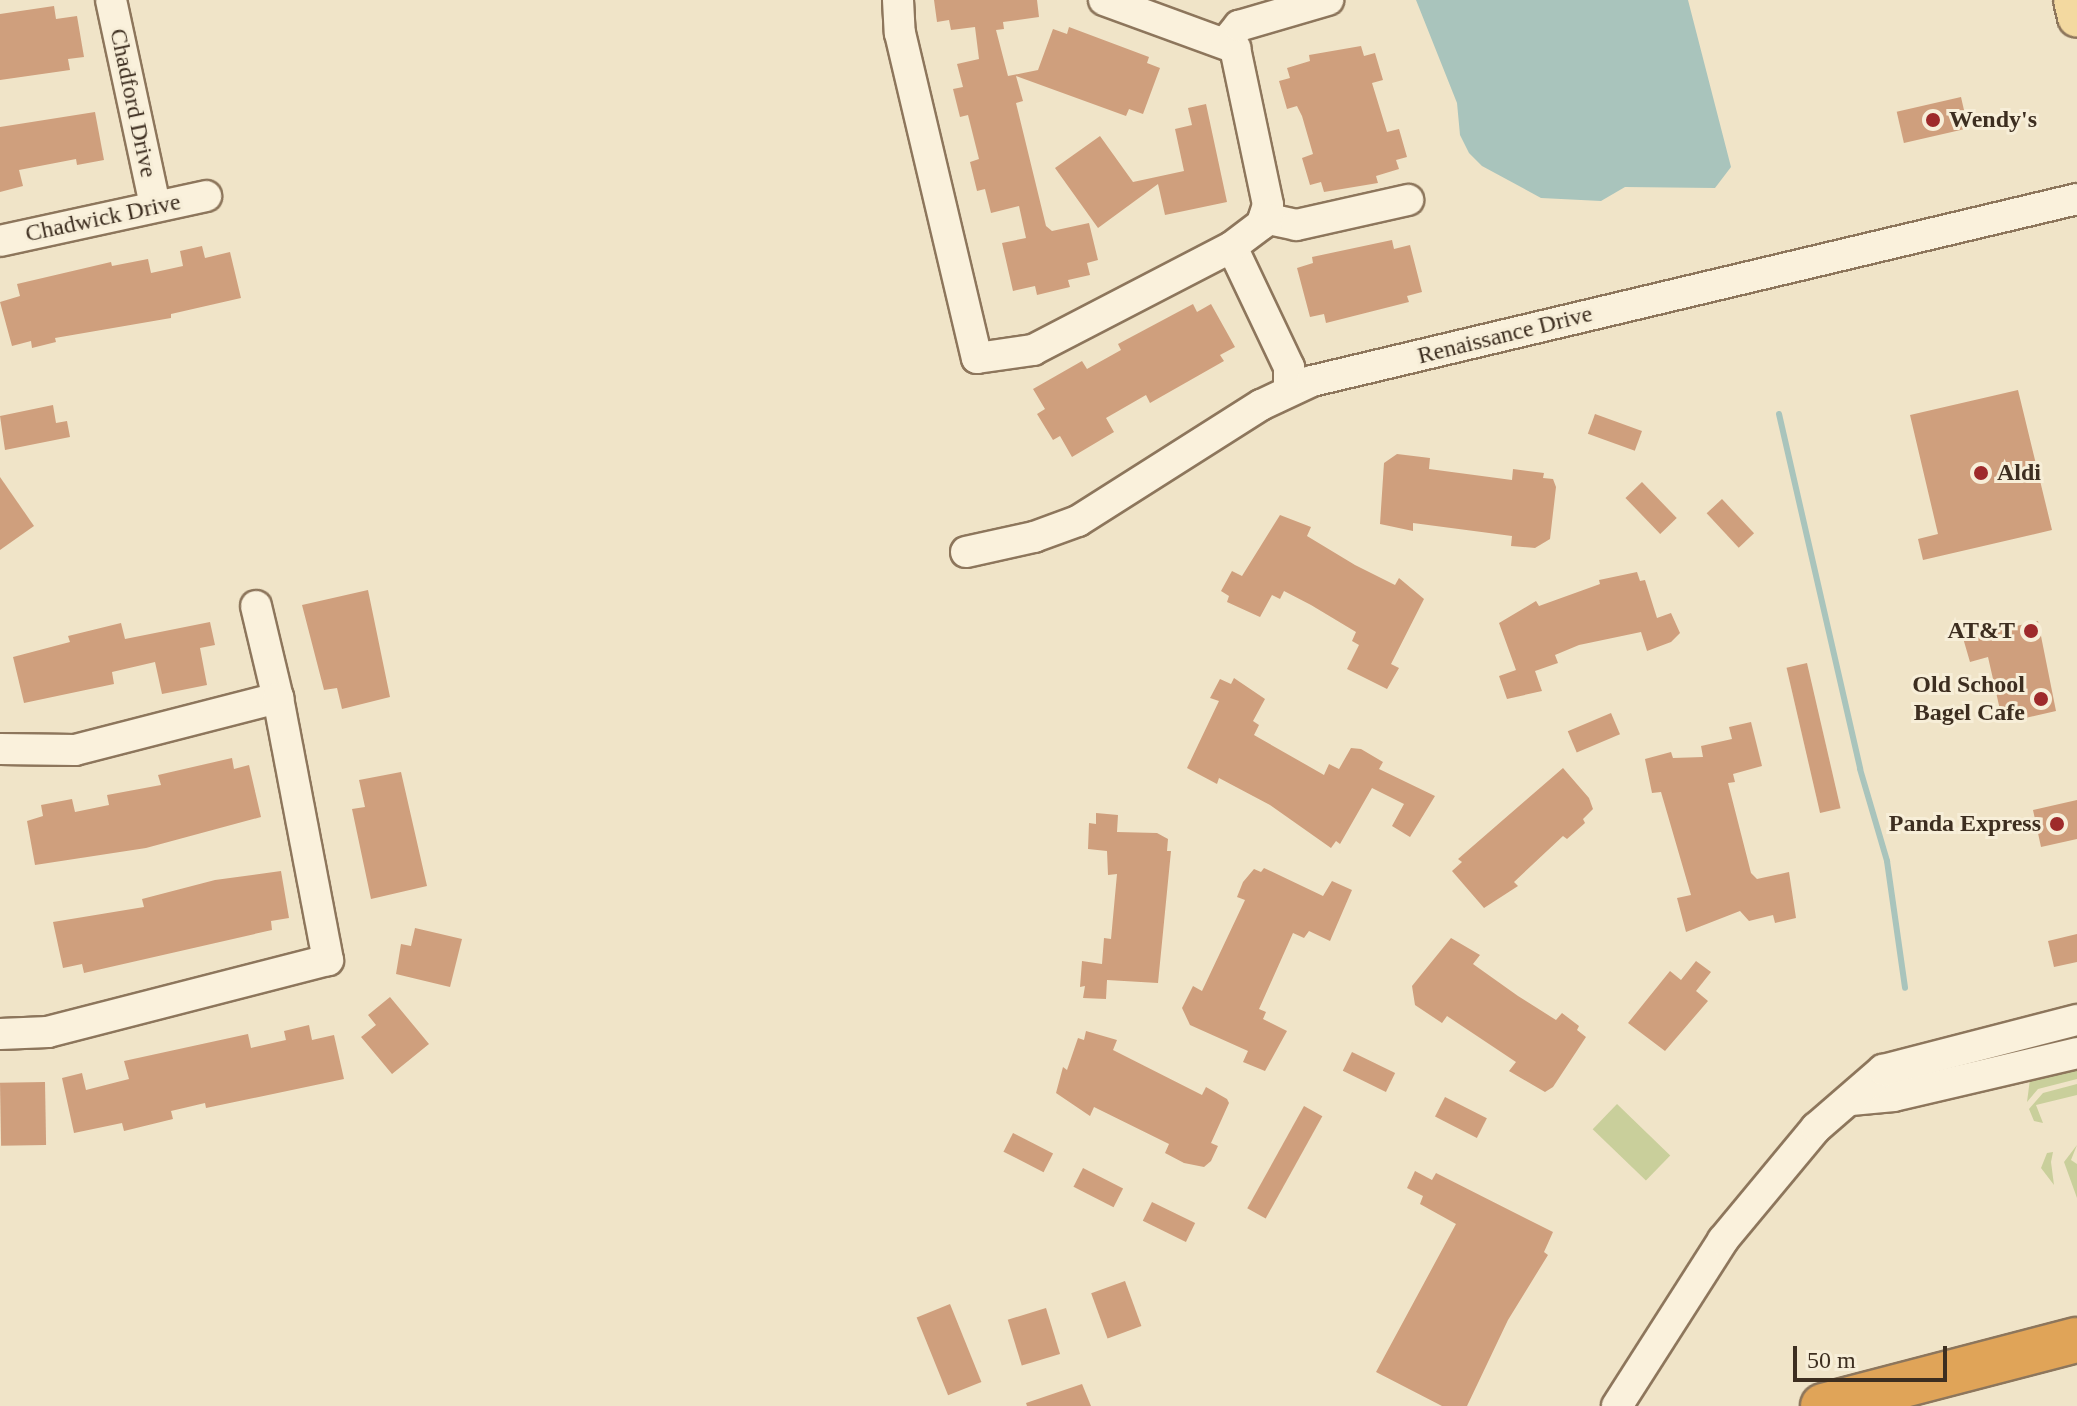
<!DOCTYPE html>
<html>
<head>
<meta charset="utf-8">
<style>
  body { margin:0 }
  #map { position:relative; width:2077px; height:1406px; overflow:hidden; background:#f0e4c8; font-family:"Times New Roman",serif }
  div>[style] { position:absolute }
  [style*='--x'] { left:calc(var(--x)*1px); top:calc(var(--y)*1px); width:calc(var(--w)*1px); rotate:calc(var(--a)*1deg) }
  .green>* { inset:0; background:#c9cf9b; transform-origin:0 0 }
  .water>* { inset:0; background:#a9c4bc }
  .stream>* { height:6px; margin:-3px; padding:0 3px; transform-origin:3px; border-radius:3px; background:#a9c4bc }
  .building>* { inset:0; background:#cf9f7d; transform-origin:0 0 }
  .roads { filter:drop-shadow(2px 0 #8d765c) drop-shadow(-2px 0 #8d765c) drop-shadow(0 2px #8d765c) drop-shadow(0 -2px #8d765c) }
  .minor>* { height:30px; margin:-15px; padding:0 15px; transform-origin:15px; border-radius:15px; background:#faf1dc }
  .major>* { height:38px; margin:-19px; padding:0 19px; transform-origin:19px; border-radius:19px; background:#f3d9a0 }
  .highway>* { height:44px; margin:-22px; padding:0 22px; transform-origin:22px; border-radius:22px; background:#e0a458 }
  .dots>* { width:22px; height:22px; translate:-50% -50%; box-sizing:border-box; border:4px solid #f7eed8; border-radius:50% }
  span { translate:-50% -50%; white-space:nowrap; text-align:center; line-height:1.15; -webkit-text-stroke:6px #f7eed8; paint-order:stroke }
  .street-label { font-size:24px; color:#3d2e20 }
  .poi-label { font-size:24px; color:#3d2e20; font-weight:700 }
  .left { translate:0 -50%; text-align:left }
  .right { translate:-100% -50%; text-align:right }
  .scale { position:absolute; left:1793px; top:1346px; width:154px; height:36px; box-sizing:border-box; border:4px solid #3d2e20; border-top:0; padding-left:10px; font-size:24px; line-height:28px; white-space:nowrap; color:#3d2e20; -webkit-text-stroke:6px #f7eed8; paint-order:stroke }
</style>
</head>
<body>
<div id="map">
  <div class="green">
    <i style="clip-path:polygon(2077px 1065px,2077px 1079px,2038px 1089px,2027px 1102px,2030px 1079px)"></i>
    <i style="clip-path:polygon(2077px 1084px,2077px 1095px,2036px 1105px,2043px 1123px,2034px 1121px,2029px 1109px,2043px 1093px)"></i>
    <i style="left:1617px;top:1104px;width:74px;height:35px;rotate:44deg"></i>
    <i style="clip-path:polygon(2077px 1145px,2071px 1160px,2077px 1164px,2077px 1198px,2064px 1162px)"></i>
    <i style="clip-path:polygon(2053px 1152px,2051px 1162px,2054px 1185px,2041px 1168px,2047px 1153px)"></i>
  </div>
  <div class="water">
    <i style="clip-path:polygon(1416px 0,1688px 0,1731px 167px,1715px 188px,1625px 187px,1601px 201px,1541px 198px,1482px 166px,1469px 153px,1460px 135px,1457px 103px)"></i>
  </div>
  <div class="stream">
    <i style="--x:1779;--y:414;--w:364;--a:77.1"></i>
    <i style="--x:1860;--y:769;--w:96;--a:73.6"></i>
    <i style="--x:1887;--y:861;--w:128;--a:81.9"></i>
  </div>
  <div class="building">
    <i style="clip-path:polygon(934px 0,1037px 0,1039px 17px,1003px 22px,1004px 29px,996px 30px,1008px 76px,1038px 70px,1053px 29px,1067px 34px,1069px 27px,1149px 57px,1147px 63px,1160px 68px,1143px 114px,1129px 109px,1126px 116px,1016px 76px,1023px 101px,1016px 103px,1046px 226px,1052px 231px,1089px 223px,1098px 260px,1087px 263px,1090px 275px,1068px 280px,1070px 287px,1037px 295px,1035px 286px,1013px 291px,1002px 243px,1026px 238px,1019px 206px,991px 213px,985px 189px,977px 191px,970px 162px,979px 159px,968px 115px,960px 117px,953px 89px,963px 87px,957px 64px,979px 59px,975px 27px,951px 30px,949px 20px,937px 22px)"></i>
    <i style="clip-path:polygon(54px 6px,56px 19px,77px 16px,84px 57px,68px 59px,70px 70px,0 80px,0 14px)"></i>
    <i style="clip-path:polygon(1361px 46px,1364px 56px,1375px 53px,1383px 80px,1372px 83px,1387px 132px,1399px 129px,1407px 157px,1396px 160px,1399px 169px,1376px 176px,1378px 183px,1324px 192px,1321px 182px,1310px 185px,1302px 158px,1313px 154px,1302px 116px,1297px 106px,1287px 109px,1279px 81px,1290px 78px,1287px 68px,1310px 61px,1309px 55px)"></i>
    <i style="left:1961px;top:97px;width:32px;height:66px;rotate:77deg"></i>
    <i style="clip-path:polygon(1206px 104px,1227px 202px,1165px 215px,1158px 184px,1098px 228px,1055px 168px,1100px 136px,1133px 182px,1184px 171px,1175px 129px,1192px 125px,1188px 108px)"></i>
    <i style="clip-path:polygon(95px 112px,104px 160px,77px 165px,76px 159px,19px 170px,23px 186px,0 192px,0 127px)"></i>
    <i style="clip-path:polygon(1392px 240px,1394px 249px,1410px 245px,1422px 292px,1407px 296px,1409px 302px,1326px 323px,1324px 314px,1310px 317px,1297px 268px,1313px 263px,1312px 257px)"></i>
    <i style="clip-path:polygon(202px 246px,205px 258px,230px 252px,241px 298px,171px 314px,171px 318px,55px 338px,56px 342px,32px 348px,31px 341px,12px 346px,0 302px,20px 296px,17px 284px,111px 262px,112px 266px,148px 259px,151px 273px,183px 266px,180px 251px)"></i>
    <i style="clip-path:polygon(1193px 304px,1197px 312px,1211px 304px,1235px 347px,1220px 355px,1224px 361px,1150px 403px,1146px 395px,1106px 418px,1114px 432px,1072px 457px,1060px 436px,1053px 440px,1037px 414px,1045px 409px,1033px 389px,1082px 361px,1087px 369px,1121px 350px,1118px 344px)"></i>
    <i style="clip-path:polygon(2018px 390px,2052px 530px,1923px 560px,1918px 539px,1938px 534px,1910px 415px)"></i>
    <i style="clip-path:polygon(53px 405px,56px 423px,67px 421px,70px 437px,5px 450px,0 416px)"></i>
    <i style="left:1595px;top:414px;width:50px;height:21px;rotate:20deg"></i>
    <i style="clip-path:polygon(1397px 454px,1430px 458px,1429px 469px,1512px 480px,1513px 469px,1544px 473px,1543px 478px,1553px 479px,1556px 487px,1550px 539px,1535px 548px,1511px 546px,1512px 536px,1413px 523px,1413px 531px,1380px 524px,1384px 463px)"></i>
    <i style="clip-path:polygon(0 477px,34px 526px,0 550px)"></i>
    <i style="left:1642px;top:482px;width:50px;height:23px;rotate:46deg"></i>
    <i style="left:1722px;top:499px;width:47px;height:21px;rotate:47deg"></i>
    <i style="clip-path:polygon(1280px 515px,1311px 527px,1307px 536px,1355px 565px,1395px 585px,1399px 578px,1424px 599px,1391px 664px,1399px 668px,1387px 689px,1347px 669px,1359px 645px,1352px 641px,1356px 632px,1311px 605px,1284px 591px,1280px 599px,1272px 595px,1260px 617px,1227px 602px,1229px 596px,1221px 591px,1232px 571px,1242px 576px)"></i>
    <i style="clip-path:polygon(1637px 572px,1640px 581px,1645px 580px,1657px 618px,1671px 613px,1680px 633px,1671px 642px,1647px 651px,1641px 632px,1579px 645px,1555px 655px,1558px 663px,1535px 671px,1542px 691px,1507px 699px,1499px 676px,1516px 670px,1499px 623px,1536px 601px,1539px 606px,1600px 584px,1599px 580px)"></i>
    <i style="clip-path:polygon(368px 590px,390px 697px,342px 709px,337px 688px,324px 690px,302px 605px)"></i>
    <i style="clip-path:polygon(2038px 621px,2056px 711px,2003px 723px,1988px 657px,1970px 662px,1963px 638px)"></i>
    <i style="clip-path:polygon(210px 622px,215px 645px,200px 648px,207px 685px,162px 694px,155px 662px,112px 672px,114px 684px,24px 703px,13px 657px,70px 642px,68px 636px,121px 623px,125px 639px)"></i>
    <i style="left:1807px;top:663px;width:149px;height:21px;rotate:77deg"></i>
    <i style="clip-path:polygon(1234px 678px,1265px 699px,1253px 721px,1259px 725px,1254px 735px,1324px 775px,1329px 764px,1339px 769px,1351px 748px,1361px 749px,1383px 762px,1379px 769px,1435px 796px,1410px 837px,1392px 826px,1404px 804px,1372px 788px,1340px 844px,1336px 841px,1331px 848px,1270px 805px,1219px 778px,1217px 784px,1187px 768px,1219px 701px,1210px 698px,1220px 679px,1231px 684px)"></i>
    <i style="left:1611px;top:713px;width:23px;height:47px;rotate:67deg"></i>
    <i style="clip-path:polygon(1751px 722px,1762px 766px,1733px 774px,1735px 782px,1728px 783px,1751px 873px,1757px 879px,1789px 872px,1796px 918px,1775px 923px,1773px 915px,1749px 921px,1740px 911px,1686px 932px,1677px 898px,1691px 895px,1661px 792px,1652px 793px,1645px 759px,1671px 752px,1673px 758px,1703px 757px,1701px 746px,1732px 739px,1729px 727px)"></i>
    <i style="clip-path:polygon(232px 758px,234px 769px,249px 765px,261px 817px,146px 848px,35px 865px,27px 821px,43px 816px,41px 805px,72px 799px,75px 812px,109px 805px,107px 795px,161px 785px,158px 775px)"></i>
    <i style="clip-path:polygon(1563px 768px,1589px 798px,1593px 809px,1583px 819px,1585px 823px,1567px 839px,1563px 836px,1514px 882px,1518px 886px,1484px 908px,1452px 871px,1462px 862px,1458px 859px)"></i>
    <i style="clip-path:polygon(401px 772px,427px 886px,371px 899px,352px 809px,365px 807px,359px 780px)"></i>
    <i style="clip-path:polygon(2077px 800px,2077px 839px,2041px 847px,2033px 810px)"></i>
    <i style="clip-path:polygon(1096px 813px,1118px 815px,1117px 832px,1157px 833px,1168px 839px,1167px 851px,1171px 851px,1158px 983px,1107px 980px,1106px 999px,1083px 998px,1085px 986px,1080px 987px,1082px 961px,1102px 964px,1104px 938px,1111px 939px,1117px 874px,1108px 875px,1107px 851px,1088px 849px,1089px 823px,1096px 824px)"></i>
    <i style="clip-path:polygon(1264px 868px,1323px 896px,1332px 881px,1352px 890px,1330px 941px,1309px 931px,1304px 938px,1293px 933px,1259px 1009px,1266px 1012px,1263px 1019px,1287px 1031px,1265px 1071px,1243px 1062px,1248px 1051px,1190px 1025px,1182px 1008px,1193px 986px,1202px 991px,1245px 900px,1237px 897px,1243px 882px,1254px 869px,1261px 872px)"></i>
    <i style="clip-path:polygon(281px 871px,289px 918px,271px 921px,272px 930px,84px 973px,82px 964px,63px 968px,53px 922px,144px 907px,142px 899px,215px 880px)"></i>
    <i style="clip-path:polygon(415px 928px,462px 939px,450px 987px,396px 974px,401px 944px,411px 946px)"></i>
    <i style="clip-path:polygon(2077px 934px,2077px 962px,2054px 967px,2048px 941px)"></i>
    <i style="clip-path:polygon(1451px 938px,1480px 955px,1473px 964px,1518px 996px,1556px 1020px,1562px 1013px,1579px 1026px,1577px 1030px,1586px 1037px,1553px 1087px,1545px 1092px,1509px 1071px,1516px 1062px,1447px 1016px,1442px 1023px,1415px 1005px,1412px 986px)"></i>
    <i style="clip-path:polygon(1696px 961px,1711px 972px,1696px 991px,1708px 1001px,1665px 1051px,1628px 1023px,1670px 971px,1681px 980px)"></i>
    <i style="clip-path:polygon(390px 997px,429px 1044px,392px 1074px,361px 1037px,376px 1025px,368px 1015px)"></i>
    <i style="clip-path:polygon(309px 1025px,312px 1040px,334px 1035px,344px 1079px,206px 1108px,205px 1103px,171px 1111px,173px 1119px,124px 1131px,122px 1123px,74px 1133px,62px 1078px,82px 1073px,86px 1090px,129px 1079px,124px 1061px,248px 1034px,251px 1048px,286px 1040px,284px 1031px)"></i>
    <i style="clip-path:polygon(1086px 1031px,1117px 1040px,1113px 1050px,1202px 1095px,1206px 1087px,1227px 1099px,1229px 1103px,1211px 1143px,1218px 1146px,1211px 1161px,1204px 1167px,1184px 1163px,1165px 1153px,1169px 1144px,1094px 1107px,1090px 1116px,1056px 1093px,1063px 1067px,1067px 1070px,1078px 1038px,1084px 1040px)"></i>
    <i style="left:1352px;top:1052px;width:48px;height:21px;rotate:26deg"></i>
    <i style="left:45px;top:1082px;width:63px;height:45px;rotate:89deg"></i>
    <i style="left:1445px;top:1097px;width:47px;height:22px;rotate:27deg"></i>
    <i style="left:1304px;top:1106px;width:21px;height:117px;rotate:29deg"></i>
    <i style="left:1013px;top:1133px;width:45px;height:21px;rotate:27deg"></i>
    <i style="left:1083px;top:1168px;width:45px;height:21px;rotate:27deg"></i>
    <i style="clip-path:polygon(1415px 1171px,1432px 1180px,1436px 1173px,1553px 1232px,1544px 1252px,1548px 1255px,1508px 1320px,1467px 1406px,1442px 1406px,1376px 1372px,1456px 1224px,1420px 1204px,1423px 1196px,1407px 1188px)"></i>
    <i style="left:1152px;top:1202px;width:48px;height:21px;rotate:26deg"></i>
    <i style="left:1125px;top:1281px;width:48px;height:36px;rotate:70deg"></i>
    <i style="left:950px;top:1304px;width:84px;height:36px;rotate:68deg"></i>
    <i style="left:1046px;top:1308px;width:48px;height:40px;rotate:73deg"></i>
    <i style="clip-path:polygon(1082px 1384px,1091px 1406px,1027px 1406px,1026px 1403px)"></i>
  </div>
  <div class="roads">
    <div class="minor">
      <i style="--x:111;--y:0;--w:211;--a:77.9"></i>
      <i style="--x:898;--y:0;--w:33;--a:87"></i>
      <i style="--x:900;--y:33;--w:334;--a:76.7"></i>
      <i style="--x:977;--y:358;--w:57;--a:-8.1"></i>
      <i style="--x:1033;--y:350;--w:224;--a:-27.4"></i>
      <i style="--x:1232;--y:247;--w:133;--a:64.6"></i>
      <i style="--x:1289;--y:367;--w:23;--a:90"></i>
      <i style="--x:1104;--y:0;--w:140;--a:20.1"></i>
      <i style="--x:1235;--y:48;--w:160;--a:78.1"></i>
      <i style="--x:1268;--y:205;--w:20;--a:108"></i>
      <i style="--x:1262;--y:224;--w:38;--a:143"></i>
      <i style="--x:1226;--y:42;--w:21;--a:-51"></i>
      <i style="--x:1239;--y:26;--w:93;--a:-16.3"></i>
      <i style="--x:1264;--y:218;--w:33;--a:12"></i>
      <i style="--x:1296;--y:225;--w:115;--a:-12.6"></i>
      <i style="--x:0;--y:241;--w:211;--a:-12.3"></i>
      <i style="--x:966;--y:552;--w:70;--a:-12.4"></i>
      <i style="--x:1034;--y:537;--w:47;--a:-20"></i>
      <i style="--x:1078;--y:521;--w:217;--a:-32.4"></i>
      <i style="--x:1261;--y:405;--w:56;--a:-25.2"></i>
      <i style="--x:1312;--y:381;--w:786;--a:-13.38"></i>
      <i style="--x:256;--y:606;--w:95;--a:76.6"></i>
      <i style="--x:0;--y:749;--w:75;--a:0.8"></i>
      <i style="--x:75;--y:750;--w:210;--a:-14.4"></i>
      <i style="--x:278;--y:698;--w:267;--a:79.2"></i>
      <i style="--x:328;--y:960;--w:289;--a:165.6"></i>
      <i style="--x:48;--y:1032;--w:48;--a:177.6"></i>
      <i style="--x:1851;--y:1100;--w:43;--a:-5.3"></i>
      <i style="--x:1894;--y:1096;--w:188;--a:-13.2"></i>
      <i style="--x:1617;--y:1406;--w:197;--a:-57.4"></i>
      <i style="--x:1723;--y:1240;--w:146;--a:-50.3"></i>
      <i style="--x:1816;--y:1128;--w:89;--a:-40.9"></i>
      <i style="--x:1883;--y:1070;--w:200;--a:-14.5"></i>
    </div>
    <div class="major">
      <i style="--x:2073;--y:0;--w:18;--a:77"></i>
    </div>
    <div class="highway">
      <i style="--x:1823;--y:1406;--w:262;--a:-14.6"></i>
    </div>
  </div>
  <div class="dots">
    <i style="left:1933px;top:120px;background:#9e2a2b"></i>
    <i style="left:1981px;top:473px;background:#9e2a2b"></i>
    <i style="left:2031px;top:631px;background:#9e2a2b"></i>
    <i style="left:2041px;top:699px;background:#9e2a2b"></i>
    <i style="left:2057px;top:824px;background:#9e2a2b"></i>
  </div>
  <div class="street-label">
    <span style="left:133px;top:103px;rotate:78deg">Chadford Drive</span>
    <span style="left:103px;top:218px;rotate:-12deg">Chadwick Drive</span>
    <span style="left:1505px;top:335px;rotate:-14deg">Renaissance Drive</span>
  </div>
  <div class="poi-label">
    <span class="left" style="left:1949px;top:120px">Wendy's</span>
    <span class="left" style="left:1997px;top:473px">Aldi</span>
    <span class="right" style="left:2015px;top:631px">AT&amp;T</span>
    <span class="right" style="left:2025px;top:699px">Old School<br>Bagel Cafe</span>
    <span class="right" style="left:2041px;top:824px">Panda Express</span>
  </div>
  <div class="scale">50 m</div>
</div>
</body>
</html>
